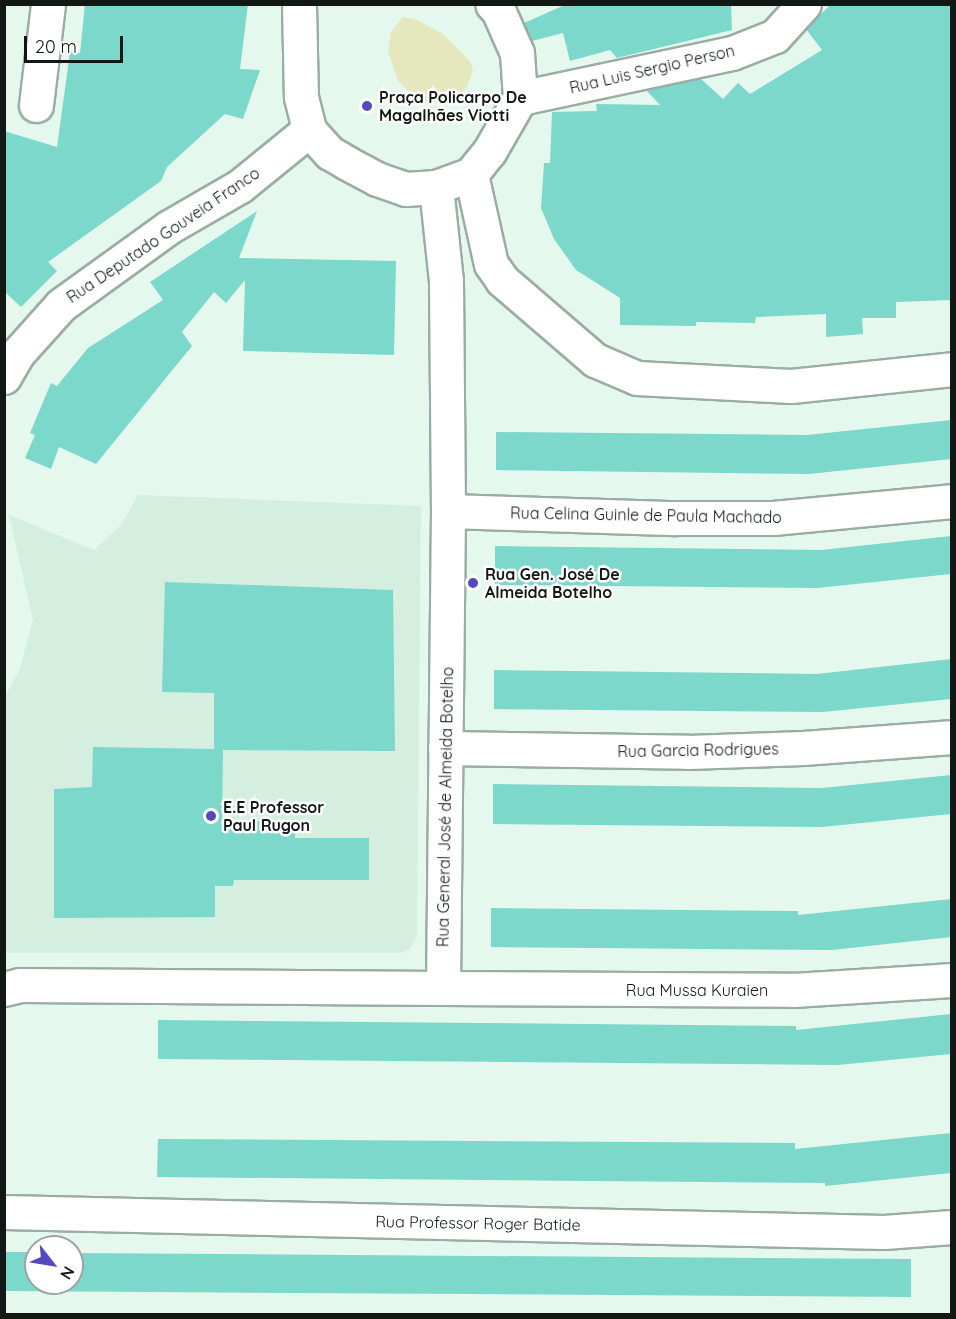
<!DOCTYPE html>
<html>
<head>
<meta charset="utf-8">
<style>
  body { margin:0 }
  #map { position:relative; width:956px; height:1319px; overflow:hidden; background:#e5f8ed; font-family:Quicksand,sans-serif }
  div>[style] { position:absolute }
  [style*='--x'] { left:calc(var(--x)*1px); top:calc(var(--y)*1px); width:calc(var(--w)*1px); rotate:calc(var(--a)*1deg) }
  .built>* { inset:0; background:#d4eedf }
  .green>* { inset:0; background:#e5e8bf }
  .building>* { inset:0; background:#7bd8cb }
  .roads { filter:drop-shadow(2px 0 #9bada3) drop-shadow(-2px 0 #9bada3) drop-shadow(0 2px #9bada3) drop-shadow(0 -2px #9bada3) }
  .minor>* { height:33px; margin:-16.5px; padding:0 16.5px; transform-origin:16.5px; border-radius:16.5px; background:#fff }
  .dots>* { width:16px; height:16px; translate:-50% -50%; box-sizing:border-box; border:3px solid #fff; border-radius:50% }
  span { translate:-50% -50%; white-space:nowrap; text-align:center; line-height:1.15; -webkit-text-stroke:5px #fff; paint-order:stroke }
  .street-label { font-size:16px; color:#121915 }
  .poi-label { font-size:16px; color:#121915; font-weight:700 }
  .left { translate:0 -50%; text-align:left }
  .frame { position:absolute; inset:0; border:6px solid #121915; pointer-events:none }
  .north { position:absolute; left:24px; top:1235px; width:60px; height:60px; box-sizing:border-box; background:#fff; border:2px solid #a0a3a1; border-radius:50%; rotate:121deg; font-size:16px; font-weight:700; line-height:24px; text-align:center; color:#121915 }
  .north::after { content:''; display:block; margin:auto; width:21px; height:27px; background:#5549c0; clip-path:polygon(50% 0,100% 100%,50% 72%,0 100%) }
  .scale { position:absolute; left:24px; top:36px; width:99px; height:27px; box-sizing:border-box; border:3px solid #121915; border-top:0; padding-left:8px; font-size:18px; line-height:21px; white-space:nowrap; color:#121915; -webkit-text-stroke:4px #fff; paint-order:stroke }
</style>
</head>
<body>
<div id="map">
  <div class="built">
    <i style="clip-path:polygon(138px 495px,421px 506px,417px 936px,410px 949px,400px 953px,5px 953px,4px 696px,19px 672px,33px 620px,9px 515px,94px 550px,121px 525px)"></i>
  </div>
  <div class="green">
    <i style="clip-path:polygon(403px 17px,417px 20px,443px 34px,470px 61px,473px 70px,467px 87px,454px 101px,441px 104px,416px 99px,398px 81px,388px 52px,391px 32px)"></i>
  </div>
  <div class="building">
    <i style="clip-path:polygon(85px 4px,248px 4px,240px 69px,260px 70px,243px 119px,225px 114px,167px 167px,161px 181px,48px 262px,57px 271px,21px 307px,4px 291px,4px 131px,57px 147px,70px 52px,80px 53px)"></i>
    <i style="clip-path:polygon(567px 4px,731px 4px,732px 30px,617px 58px,610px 50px,570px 61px,563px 33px,532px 41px,524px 23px)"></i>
    <i style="clip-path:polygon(831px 4px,951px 4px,951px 300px,896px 302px,896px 318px,862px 318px,863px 334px,826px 337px,826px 314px,756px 317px,755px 323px,696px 322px,696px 326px,620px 325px,620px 298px,576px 270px,554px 239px,541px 208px,544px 163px,550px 163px,552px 112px,597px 111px,596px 104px,660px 105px,646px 90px,701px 79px,723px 99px,738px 83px,750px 94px,822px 50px,806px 29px)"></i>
    <i style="clip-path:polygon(257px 211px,239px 258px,396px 261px,394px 355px,243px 351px,245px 280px,226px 303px,214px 292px,182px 332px,192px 346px,96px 464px,59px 447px,51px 469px,25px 458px,35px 435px,30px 433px,51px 383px,57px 386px,88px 348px,163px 300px,150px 282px)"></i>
    <i style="clip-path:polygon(951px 420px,951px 459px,809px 474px,496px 470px,496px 432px,807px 435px)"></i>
    <i style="clip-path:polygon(951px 536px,951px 574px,817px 588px,495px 585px,495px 546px,821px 550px)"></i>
    <i style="clip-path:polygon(165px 582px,393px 590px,395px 751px,223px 750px,222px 821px,296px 821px,295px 838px,369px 838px,369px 880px,234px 880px,233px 886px,215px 886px,215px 917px,54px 918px,54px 789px,92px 787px,93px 747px,214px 749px,214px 693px,162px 692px)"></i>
    <i style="clip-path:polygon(951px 659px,951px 699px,823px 712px,494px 709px,494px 670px,817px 674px)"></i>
    <i style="clip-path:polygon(951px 775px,951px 814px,822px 827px,493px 824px,493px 784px,822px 788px)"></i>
    <i style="clip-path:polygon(951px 899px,951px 937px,832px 950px,491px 947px,491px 908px,798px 911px,798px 915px)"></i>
    <i style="clip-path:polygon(951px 1014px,951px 1054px,838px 1065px,158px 1059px,158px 1020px,796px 1026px,796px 1030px)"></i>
    <i style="clip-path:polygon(951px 1133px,951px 1173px,825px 1186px,825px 1183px,157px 1177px,158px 1139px,795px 1143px,795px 1149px)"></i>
    <i style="clip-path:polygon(4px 1252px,36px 1252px,36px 1283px,72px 1283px,72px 1253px,911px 1259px,911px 1297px,4px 1291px)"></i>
  </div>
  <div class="roads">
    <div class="minor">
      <i style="--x:299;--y:4;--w:93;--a:88.8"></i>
      <i style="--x:301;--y:97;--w:34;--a:76"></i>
      <i style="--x:520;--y:98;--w:217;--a:-12"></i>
      <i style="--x:732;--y:53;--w:46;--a:-21.6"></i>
      <i style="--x:775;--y:36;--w:43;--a:-47.8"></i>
      <i style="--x:36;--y:105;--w:102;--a:-83.2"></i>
      <i style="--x:309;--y:130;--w:31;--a:48"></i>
      <i style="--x:330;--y:153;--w:20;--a:30"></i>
      <i style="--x:347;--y:163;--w:34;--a:28"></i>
      <i style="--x:377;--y:179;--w:31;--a:19"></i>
      <i style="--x:406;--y:189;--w:30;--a:-4"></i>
      <i style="--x:436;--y:187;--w:37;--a:-20"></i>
      <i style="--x:471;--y:174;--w:28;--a:-51"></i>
      <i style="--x:489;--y:152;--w:62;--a:-60.1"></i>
      <i style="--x:520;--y:98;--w:45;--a:-93.8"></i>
      <i style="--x:517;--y:53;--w:47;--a:-113.8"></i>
      <i style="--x:498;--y:10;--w:8;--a:-135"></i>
      <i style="--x:471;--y:174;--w:92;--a:77.5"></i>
      <i style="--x:491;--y:264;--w:19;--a:55"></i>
      <i style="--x:502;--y:280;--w:123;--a:40.7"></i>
      <i style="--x:595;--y:360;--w:46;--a:23.2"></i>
      <i style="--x:637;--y:378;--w:154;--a:3"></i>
      <i style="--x:791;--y:386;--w:162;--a:-6"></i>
      <i style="--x:4;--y:377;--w:28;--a:-60"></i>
      <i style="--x:18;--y:353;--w:64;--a:-48.1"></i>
      <i style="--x:61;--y:305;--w:133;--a:-35.8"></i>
      <i style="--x:169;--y:227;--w:82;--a:-30"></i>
      <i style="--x:240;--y:186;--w:89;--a:-39.1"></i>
      <i style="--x:448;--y:511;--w:228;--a:1.8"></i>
      <i style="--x:676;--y:518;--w:97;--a:0"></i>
      <i style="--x:773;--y:518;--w:180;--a:-5.4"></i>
      <i style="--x:445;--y:748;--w:243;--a:0.9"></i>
      <i style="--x:688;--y:752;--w:115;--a:-2"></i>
      <i style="--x:803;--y:748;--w:149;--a:-4.2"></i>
      <i style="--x:443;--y:988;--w:350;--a:0.3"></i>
      <i style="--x:793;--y:990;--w:159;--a:-3.6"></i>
      <i style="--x:4;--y:989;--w:16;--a:-14"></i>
      <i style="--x:20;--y:985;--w:423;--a:0.4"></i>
      <i style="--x:443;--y:988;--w:477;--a:-89.4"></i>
      <i style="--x:448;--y:511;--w:230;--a:-90.5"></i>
      <i style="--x:446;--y:281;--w:95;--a:-96.1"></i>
      <i style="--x:4;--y:1212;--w:880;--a:1.3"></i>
      <i style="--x:884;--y:1232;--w:68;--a:-4.2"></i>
    </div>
  </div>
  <div class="dots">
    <i style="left:367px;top:106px;background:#5549c0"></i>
    <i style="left:473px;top:583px;background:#5549c0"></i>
    <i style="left:211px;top:816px;background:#5549c0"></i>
  </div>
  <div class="street-label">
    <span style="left:652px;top:69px;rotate:-13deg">Rua Luis Sergio Person</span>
    <span style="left:163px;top:235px;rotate:-34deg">Rua Deputado Gouveia Franco</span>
    <span style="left:646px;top:515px;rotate:1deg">Rua Celina Guinle de Paula Machado</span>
    <span style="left:698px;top:750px;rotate:-1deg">Rua Garcia Rodrigues</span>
    <span style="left:445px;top:807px;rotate:-89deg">Rua General José de Almeida Botelho</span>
    <span style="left:697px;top:990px">Rua Mussa Kuraien</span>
    <span style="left:478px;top:1223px;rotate:1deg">Rua Professor Roger Batide</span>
  </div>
  <div class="poi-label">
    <span class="left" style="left:379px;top:106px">Praça Policarpo De<br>Magalhães Viotti</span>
    <span class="left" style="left:485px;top:583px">Rua Gen. José De<br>Almeida Botelho</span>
    <span class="left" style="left:223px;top:816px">E.E Professor<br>Paul Rugon</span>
  </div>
  <div class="frame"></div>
  <div class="north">N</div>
  <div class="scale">20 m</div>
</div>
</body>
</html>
